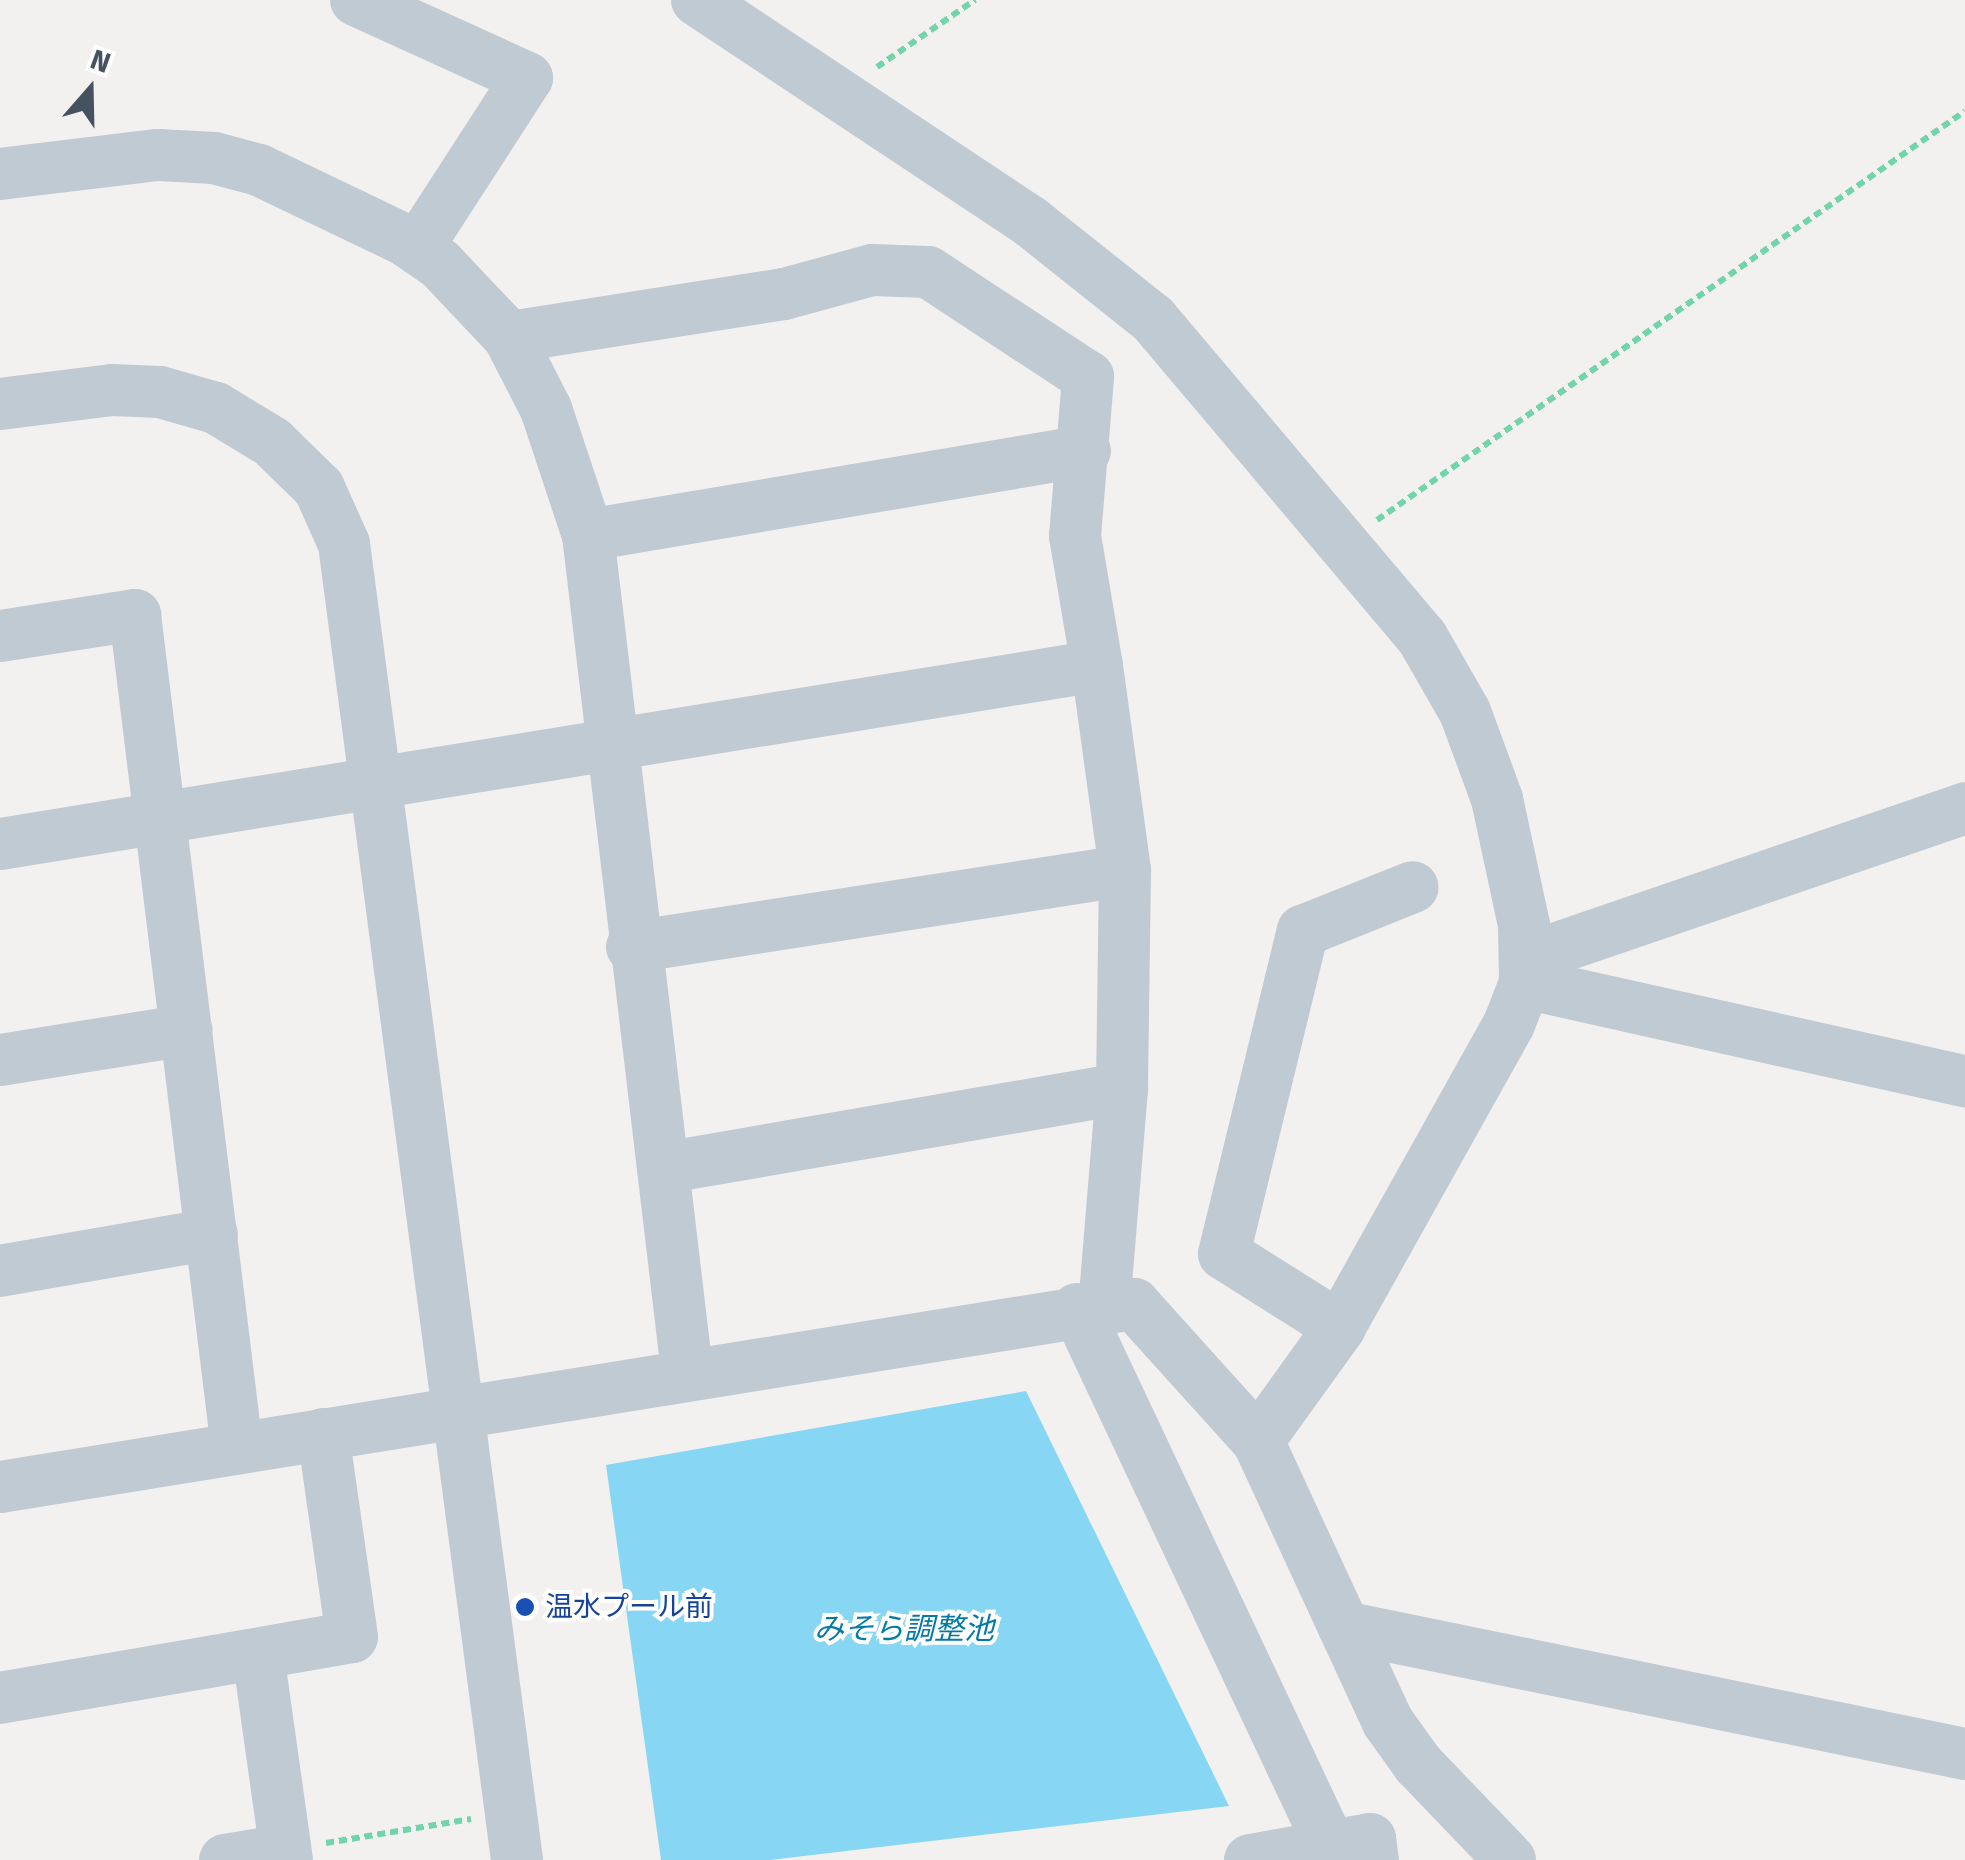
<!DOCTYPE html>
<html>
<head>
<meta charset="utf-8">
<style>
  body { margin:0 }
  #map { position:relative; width:1965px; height:1860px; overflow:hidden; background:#f3f1f0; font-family:"Fira Sans","Noto Sans JP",sans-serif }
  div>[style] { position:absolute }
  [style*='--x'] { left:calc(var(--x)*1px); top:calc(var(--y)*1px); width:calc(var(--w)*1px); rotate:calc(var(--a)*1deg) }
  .water>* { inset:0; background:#87d6f3 }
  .path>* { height:6px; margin-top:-3px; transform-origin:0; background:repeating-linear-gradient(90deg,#72d4a9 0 8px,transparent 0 13px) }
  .minor>* { height:52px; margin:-26px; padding:0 26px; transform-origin:26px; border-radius:26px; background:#c0cad3 }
  .dots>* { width:28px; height:28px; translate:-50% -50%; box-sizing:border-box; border:5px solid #fff; border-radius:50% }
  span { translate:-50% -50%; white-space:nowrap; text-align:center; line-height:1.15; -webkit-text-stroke:8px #fff; paint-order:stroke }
  .transit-label { font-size:28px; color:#164399 }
  .left { translate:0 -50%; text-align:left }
  .water-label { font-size:30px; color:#047ba7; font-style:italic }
  .north { position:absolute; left:40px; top:40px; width:100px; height:100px; -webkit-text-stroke:8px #fff; paint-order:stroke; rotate:20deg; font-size:28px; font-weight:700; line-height:40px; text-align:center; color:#475260 }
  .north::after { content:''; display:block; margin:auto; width:35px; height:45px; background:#475260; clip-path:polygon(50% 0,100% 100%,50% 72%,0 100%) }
</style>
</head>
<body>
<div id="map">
  <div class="water">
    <i style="clip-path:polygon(1026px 1391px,1229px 1806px,770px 1860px,661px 1860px,606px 1465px)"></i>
  </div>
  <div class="path">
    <i style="--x:877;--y:67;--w:119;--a:-34.4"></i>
    <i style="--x:1377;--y:520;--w:716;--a:-34.82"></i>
    <i style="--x:326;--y:1843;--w:147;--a:-9.4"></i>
  </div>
  <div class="minor">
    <i style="--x:356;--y:0;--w:188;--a:24.5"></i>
    <i style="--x:527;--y:78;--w:202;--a:122.9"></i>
    <i style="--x:697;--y:0;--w:401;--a:33.6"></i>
    <i style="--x:1031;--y:222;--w:156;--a:38.5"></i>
    <i style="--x:1153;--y:319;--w:417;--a:49.8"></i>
    <i style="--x:1422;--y:637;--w:86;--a:60.2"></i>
    <i style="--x:1465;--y:712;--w:93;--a:69.8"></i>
    <i style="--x:1497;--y:799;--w:129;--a:77.9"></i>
    <i style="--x:1524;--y:925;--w:58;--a:89"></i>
    <i style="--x:1525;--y:983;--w:44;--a:111.3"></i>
    <i style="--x:1509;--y:1024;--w:347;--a:119.2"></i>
    <i style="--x:1340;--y:1327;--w:140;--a:125.7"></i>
    <i style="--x:0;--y:174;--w:159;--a:-6.9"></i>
    <i style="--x:158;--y:155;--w:56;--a:3.1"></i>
    <i style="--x:214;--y:158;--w:47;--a:14.9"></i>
    <i style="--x:259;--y:170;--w:162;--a:25.6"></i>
    <i style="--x:405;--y:240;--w:42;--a:34.4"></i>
    <i style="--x:440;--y:264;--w:100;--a:46.6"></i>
    <i style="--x:509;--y:337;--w:81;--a:62.8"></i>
    <i style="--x:546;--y:409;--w:133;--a:71.6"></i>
    <i style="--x:588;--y:535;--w:843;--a:83.25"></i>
    <i style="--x:0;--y:404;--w:113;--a:-7.1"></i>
    <i style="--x:112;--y:390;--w:48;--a:2.4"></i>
    <i style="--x:160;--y:392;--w:58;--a:15.9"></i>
    <i style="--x:216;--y:408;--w:66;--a:31.3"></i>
    <i style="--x:272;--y:442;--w:66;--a:44.4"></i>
    <i style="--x:319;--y:488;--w:61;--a:65.9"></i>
    <i style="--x:344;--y:544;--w:1327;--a:82.51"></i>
    <i style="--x:588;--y:535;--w:504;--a:-9.59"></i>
    <i style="--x:0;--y:636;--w:137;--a:-8.8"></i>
    <i style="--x:135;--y:615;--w:839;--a:83.02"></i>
    <i style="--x:1097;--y:666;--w:207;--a:82.2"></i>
    <i style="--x:1125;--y:871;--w:218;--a:90.8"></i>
    <i style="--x:1122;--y:1089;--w:219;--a:94.7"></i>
    <i style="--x:0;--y:844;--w:1111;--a:-9.22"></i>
    <i style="--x:1097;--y:666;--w:132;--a:-99.6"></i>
    <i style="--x:1075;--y:536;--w:160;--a:-85.3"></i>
    <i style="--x:1088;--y:377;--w:191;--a:-146.7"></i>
    <i style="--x:928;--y:272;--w:56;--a:-178"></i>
    <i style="--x:872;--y:270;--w:91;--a:164.7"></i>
    <i style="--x:784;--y:294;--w:278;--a:171.1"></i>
    <i style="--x:632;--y:947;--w:499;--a:-8.8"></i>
    <i style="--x:1528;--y:958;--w:462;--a:-18.9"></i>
    <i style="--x:1525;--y:983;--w:451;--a:12.6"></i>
    <i style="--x:0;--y:1060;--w:189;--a:-9.1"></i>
    <i style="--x:663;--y:1168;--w:466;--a:-9.8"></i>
    <i style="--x:0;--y:1271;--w:215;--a:-9.9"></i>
    <i style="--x:1077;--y:1309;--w:594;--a:64.77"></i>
    <i style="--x:1340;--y:1327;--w:137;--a:-147.8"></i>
    <i style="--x:1224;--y:1254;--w:333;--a:-76.3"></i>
    <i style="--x:1303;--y:931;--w:118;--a:-21.8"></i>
    <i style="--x:0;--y:1487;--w:1149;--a:-9.17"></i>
    <i style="--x:1134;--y:1304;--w:185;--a:47.9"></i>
    <i style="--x:1258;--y:1441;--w:310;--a:65.2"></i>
    <i style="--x:1388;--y:1722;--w:52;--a:54.5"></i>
    <i style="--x:1418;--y:1764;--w:133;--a:46.2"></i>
    <i style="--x:1344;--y:1627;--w:634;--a:11.56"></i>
    <i style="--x:258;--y:1654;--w:208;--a:82"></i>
    <i style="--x:0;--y:1698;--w:357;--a:-9.8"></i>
    <i style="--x:352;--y:1637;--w:205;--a:-98.1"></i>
    <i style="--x:225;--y:1860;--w:61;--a:-9.5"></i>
    <i style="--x:1250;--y:1860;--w:122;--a:-9.9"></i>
    <i style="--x:1370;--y:1839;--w:21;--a:82"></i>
  </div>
  <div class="dots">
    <i style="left:525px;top:1607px;background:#1a4fb4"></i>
  </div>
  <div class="transit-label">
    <span class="left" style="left:545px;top:1607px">温水プール前</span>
  </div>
  <div class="water-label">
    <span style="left:904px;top:1629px">みそら調整池</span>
  </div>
  <div class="north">N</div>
</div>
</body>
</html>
